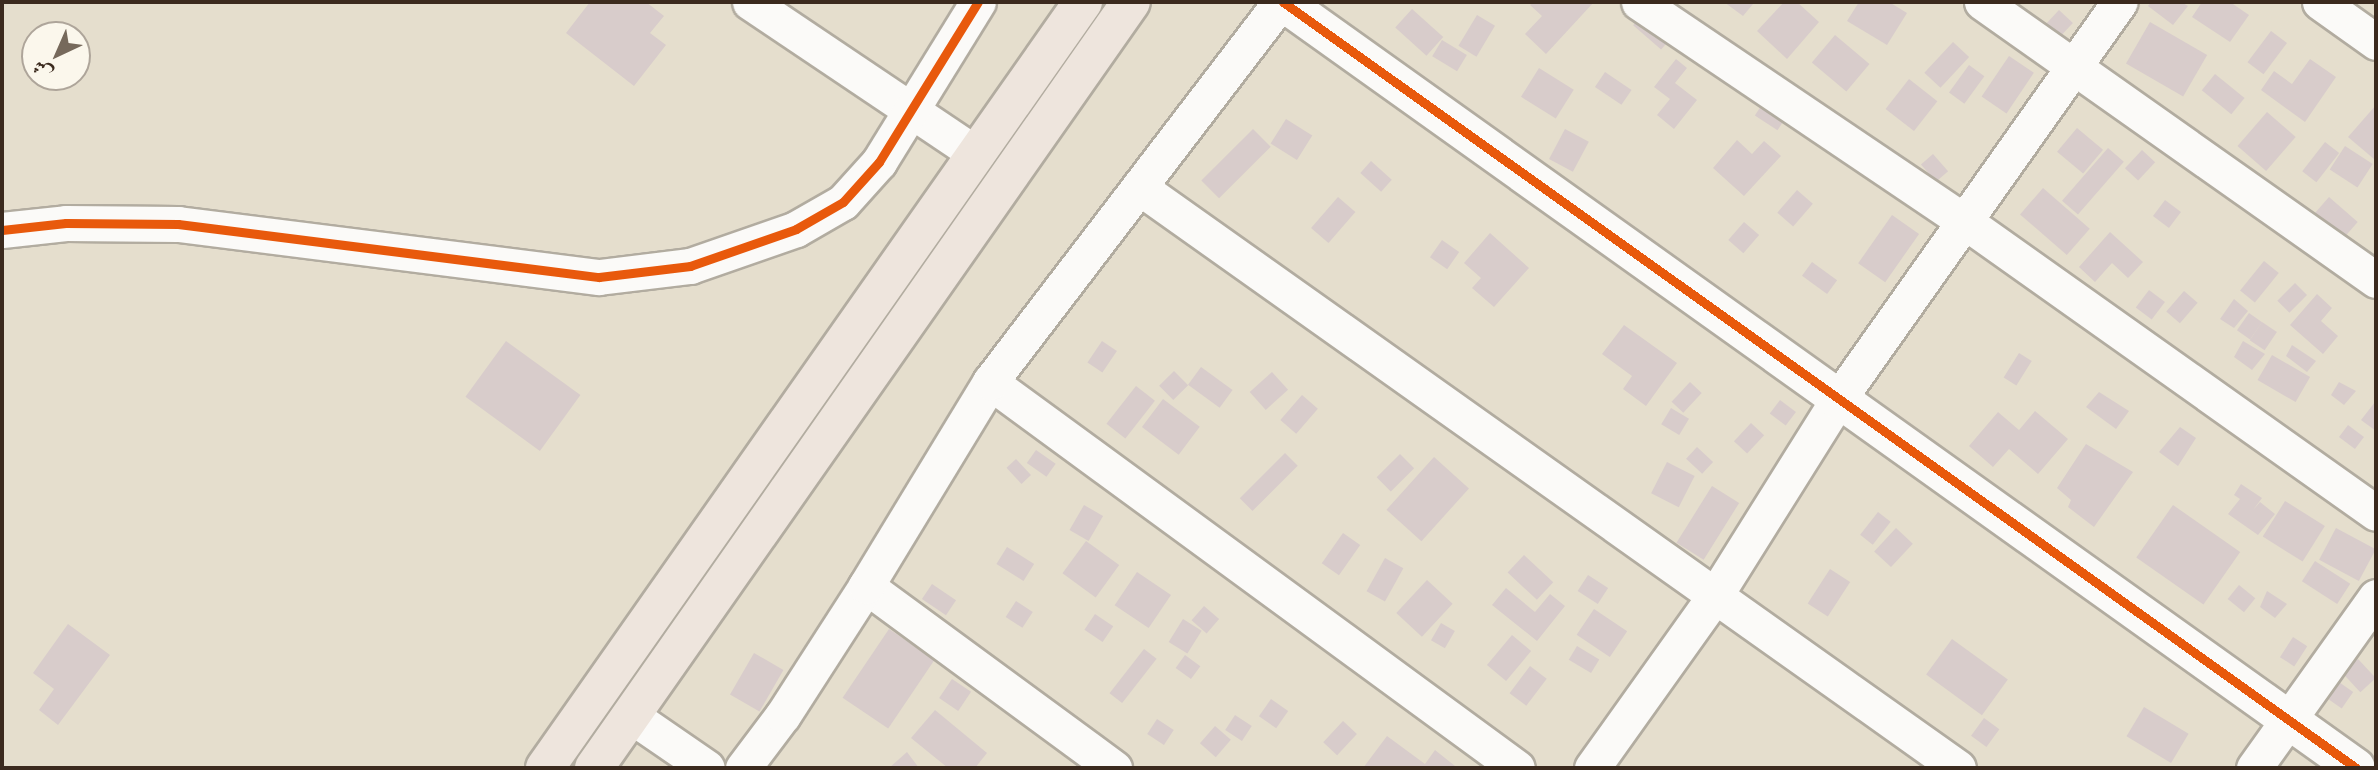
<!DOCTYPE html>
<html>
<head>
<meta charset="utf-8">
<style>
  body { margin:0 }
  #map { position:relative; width:2378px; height:770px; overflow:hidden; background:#e5decd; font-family:"IM FELL Double Pica",Amiri,serif }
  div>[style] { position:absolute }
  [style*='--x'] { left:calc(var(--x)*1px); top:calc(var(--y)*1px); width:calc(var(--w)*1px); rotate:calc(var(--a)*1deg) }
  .building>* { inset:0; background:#d8cccb; transform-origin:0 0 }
  .roads { filter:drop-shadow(2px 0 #b2aca0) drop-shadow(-2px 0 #b2aca0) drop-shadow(0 2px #b2aca0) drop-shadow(0 -2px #b2aca0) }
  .minor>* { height:35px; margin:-17.5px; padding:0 17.5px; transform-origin:17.5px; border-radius:17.5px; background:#fbfaf8 }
  .tertiary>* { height:38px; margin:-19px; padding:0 19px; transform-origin:19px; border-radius:19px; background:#fbfaf8 }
  .trunk>* { height:38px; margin:-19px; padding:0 19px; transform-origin:19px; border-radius:19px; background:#eee5dd }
  .cycleway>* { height:9px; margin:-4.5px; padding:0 4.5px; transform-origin:4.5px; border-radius:4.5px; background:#e8590c }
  span { translate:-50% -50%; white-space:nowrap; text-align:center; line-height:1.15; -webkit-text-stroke:7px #fbf7ec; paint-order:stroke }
  .frame { position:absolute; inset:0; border:4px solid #3b2a1e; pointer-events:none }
  .north { position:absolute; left:21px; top:21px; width:70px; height:70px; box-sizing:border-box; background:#fbf7ec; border:2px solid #aea59a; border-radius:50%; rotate:224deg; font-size:19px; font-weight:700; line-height:28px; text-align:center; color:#3b2a1e }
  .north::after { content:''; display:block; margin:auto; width:24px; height:32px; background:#76695b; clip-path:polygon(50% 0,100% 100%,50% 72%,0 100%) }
</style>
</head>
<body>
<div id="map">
  <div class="building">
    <i style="clip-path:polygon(590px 2px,646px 2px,664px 16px,650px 33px,666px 45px,634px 86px,566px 33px)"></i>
    <i style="clip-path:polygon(1533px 2px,1561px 4px,1594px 2px,1546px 54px,1525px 34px,1542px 16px,1530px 5px)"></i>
    <i style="clip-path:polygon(1724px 2px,1750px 2px,1753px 4px,1743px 16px)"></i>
    <i style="clip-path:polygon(1784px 2px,1797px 2px,1819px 22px,1787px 59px,1757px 31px)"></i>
    <i style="clip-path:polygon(1859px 2px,1889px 2px,1907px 13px,1887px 45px,1847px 21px)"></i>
    <i style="clip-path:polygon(2151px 2px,2181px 2px,2188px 6px,2173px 25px,2148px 6px)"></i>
    <i style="clip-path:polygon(2202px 2px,2230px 2px,2249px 15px,2230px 42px,2192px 17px)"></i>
    <i style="left:1412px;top:9px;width:42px;height:25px;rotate:42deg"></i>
    <i style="left:2059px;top:10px;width:19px;height:22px;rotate:43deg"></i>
    <i style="left:1643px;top:14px;width:37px;height:15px;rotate:41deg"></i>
    <i style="left:1477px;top:15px;width:21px;height:36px;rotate:31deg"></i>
    <i style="left:2150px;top:22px;width:66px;height:48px;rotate:30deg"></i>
    <i style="left:2271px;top:31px;width:20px;height:39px;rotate:37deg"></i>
    <i style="left:1835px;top:35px;width:45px;height:36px;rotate:40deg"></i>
    <i style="left:1442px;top:40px;width:29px;height:19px;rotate:31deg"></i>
    <i style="left:1953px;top:42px;width:22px;height:42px;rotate:43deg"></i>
    <i style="left:2009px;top:56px;width:30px;height:49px;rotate:34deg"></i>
    <i style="clip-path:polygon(1676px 59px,1687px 68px,1675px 83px,1697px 100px,1674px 129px,1657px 115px,1670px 99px,1654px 87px)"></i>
    <i style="clip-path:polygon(2310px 59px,2336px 77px,2305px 122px,2261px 90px,2274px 71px,2292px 84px)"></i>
    <i style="left:1969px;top:65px;width:19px;height:34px;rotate:36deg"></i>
    <i style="left:1539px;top:68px;width:41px;height:34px;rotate:32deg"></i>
    <i style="left:1605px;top:72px;width:32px;height:18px;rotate:34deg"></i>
    <i style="left:2215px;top:74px;width:38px;height:21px;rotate:39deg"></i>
    <i style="left:1909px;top:79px;width:36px;height:38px;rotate:38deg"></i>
    <i style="left:1763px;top:103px;width:27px;height:15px;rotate:33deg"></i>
    <i style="clip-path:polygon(2376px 105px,2376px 156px,2374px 159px,2348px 137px)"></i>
    <i style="left:2267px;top:112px;width:38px;height:45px;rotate:41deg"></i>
    <i style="left:1286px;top:119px;width:31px;height:29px;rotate:32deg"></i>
    <i style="left:2077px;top:128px;width:34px;height:31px;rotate:40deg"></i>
    <i style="left:1253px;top:129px;width:25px;height:73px;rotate:45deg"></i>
    <i style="left:1565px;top:129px;width:27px;height:34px;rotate:28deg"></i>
    <i style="clip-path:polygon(1737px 140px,1752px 154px,1764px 141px,1781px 156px,1744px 196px,1713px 168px)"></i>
    <i style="left:2325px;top:142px;width:18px;height:37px;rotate:38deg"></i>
    <i style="left:2345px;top:146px;width:33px;height:28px;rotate:33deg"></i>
    <i style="left:2108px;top:148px;width:21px;height:70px;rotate:41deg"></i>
    <i style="left:2142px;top:150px;width:18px;height:25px;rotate:43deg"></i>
    <i style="left:1933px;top:154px;width:23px;height:16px;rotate:49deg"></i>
    <i style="left:1371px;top:161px;width:28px;height:16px;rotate:42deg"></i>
    <i style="left:2043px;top:188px;width:62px;height:35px;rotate:41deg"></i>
    <i style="left:1797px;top:190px;width:21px;height:30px;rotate:41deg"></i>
    <i style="left:1338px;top:197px;width:23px;height:41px;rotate:41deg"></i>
    <i style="left:2329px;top:197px;width:38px;height:23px;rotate:41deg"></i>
    <i style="left:2165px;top:200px;width:20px;height:20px;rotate:37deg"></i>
    <i style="left:1892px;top:215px;width:33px;height:59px;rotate:35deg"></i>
    <i style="left:1744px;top:222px;width:20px;height:24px;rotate:41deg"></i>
    <i style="clip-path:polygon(2110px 232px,2143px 262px,2128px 278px,2112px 263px,2095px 282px,2079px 267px)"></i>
    <i style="clip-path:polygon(1490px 233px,1529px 268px,1494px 307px,1472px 288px,1481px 278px,1464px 263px)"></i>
    <i style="left:1442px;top:240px;width:21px;height:21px;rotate:35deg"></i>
    <i style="left:2264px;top:261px;width:19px;height:38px;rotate:39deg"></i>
    <i style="left:1812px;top:262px;width:31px;height:17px;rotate:36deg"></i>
    <i style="left:2295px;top:283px;width:17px;height:25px;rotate:45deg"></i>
    <i style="left:2149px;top:290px;width:20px;height:22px;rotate:37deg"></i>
    <i style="left:2184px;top:291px;width:18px;height:27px;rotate:41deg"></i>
    <i style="clip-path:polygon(2317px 294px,2332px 308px,2321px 321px,2338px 336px,2323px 354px,2290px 325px)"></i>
    <i style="clip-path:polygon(2234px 299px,2248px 311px,2234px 328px,2220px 319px)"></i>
    <i style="left:2249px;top:313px;width:16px;height:21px;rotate:35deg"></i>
    <i style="left:2262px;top:322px;width:18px;height:22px;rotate:34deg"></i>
    <i style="clip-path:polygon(1624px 325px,1677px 363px,1646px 406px,1623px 389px,1632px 376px,1602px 354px)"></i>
    <i style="left:506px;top:341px;width:92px;height:69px;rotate:36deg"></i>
    <i style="left:1102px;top:341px;width:18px;height:26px;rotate:34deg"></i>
    <i style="clip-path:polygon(2243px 341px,2265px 354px,2252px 370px,2234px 357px)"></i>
    <i style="clip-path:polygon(2292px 345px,2316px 361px,2307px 372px,2286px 356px)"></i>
    <i style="left:2019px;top:353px;width:15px;height:29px;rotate:32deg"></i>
    <i style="left:2272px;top:355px;width:44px;height:29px;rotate:30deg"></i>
    <i style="left:1201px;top:367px;width:39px;height:22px;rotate:36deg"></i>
    <i style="left:1174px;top:371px;width:20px;height:21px;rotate:45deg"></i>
    <i style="left:1272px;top:372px;width:24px;height:30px;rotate:48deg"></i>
    <i style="left:1690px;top:382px;width:16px;height:27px;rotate:43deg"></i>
    <i style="clip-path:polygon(2339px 382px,2356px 391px,2344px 405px,2331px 395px)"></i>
    <i style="left:1136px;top:386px;width:24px;height:48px;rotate:38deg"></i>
    <i style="clip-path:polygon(2099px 392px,2129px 411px,2116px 429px,2086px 407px)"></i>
    <i style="left:1302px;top:395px;width:21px;height:33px;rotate:41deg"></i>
    <i style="left:1163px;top:399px;width:46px;height:35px;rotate:37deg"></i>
    <i style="left:1780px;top:400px;width:20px;height:17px;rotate:37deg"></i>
    <i style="clip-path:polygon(2375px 402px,2376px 404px,2376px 431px,2361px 420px)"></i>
    <i style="left:1671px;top:408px;width:21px;height:19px;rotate:31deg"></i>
    <i style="clip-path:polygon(2035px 411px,2068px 439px,2038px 474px,2009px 449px,1993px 467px,1969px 446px,1998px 412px,2019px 430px)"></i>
    <i style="left:1751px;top:423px;width:18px;height:25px;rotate:43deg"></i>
    <i style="left:2348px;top:425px;width:20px;height:15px;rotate:37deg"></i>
    <i style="clip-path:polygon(2180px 427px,2196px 438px,2178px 466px,2159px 452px)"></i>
    <i style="clip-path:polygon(2086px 444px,2133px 472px,2094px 527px,2068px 507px,2071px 500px,2057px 488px)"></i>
    <i style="left:1697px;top:447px;width:22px;height:16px;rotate:43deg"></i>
    <i style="left:1036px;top:450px;width:24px;height:16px;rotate:35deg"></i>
    <i style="left:1285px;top:453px;width:18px;height:64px;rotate:45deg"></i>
    <i style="left:1400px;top:454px;width:20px;height:33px;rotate:45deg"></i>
    <i style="left:1434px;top:457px;width:47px;height:71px;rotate:42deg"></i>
    <i style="left:1016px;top:459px;width:22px;height:13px;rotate:47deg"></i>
    <i style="left:1667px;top:462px;width:31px;height:35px;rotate:27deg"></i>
    <i style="clip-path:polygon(2241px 484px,2262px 498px,2253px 510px,2260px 502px,2275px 514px,2258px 535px,2228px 514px,2240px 499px,2234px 495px)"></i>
    <i style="left:1712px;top:486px;width:32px;height:67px;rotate:32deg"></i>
    <i style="left:2285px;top:501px;width:47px;height:42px;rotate:32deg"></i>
    <i style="left:1084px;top:505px;width:22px;height:29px;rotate:30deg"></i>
    <i style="left:2173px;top:505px;width:82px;height:64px;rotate:35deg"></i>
    <i style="left:1878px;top:512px;width:16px;height:29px;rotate:38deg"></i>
    <i style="left:1896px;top:528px;width:23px;height:32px;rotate:43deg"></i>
    <i style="left:2336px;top:528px;width:45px;height:36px;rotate:28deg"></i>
    <i style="left:1343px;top:533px;width:21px;height:37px;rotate:35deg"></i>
    <i style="left:1086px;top:541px;width:41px;height:40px;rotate:36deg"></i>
    <i style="left:1007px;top:547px;width:32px;height:20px;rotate:32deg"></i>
    <i style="left:1524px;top:555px;width:40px;height:24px;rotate:43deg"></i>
    <i style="left:1385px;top:558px;width:21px;height:38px;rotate:29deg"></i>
    <i style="left:2315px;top:561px;width:42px;height:24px;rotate:33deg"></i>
    <i style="left:1830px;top:569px;width:24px;height:41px;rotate:33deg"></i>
    <i style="left:1137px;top:572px;width:41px;height:40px;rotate:34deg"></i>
    <i style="left:1588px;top:575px;width:24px;height:19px;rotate:33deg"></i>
    <i style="left:1427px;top:580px;width:35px;height:45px;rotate:43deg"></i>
    <i style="left:932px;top:584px;width:29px;height:18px;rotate:34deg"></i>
    <i style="left:2239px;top:585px;width:21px;height:18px;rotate:39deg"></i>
    <i style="clip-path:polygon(1506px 588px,1535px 612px,1550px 594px,1565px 606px,1537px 641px,1492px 605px)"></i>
    <i style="clip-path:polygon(2267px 591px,2287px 604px,2275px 618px,2260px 607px)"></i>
    <i style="left:1016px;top:601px;width:20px;height:19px;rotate:33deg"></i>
    <i style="left:1204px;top:606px;width:20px;height:19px;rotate:41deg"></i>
    <i style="left:1594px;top:609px;width:40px;height:31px;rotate:34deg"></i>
    <i style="left:1095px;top:614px;width:22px;height:19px;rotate:34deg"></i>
    <i style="left:1183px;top:619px;width:22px;height:27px;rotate:32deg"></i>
    <i style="left:1441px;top:623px;width:16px;height:20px;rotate:30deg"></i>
    <i style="clip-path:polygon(68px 624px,110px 655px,58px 725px,39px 710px,54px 689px,33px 673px)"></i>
    <i style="left:889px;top:629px;width:55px;height:83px;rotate:34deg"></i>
    <i style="left:1512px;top:635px;width:25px;height:39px;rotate:40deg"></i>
    <i style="left:2293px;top:637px;width:17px;height:24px;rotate:33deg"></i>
    <i style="left:1952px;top:639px;width:69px;height:44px;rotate:36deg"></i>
    <i style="left:1577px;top:646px;width:26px;height:16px;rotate:31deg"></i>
    <i style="left:1144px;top:649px;width:16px;height:56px;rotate:38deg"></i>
    <i style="left:754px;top:653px;width:34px;height:48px;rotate:30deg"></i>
    <i style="left:1185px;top:655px;width:19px;height:16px;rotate:36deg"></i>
    <i style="left:2358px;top:659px;width:26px;height:21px;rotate:47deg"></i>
    <i style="left:1530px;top:666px;width:21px;height:34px;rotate:37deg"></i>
    <i style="left:952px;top:679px;width:23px;height:23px;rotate:34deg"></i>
    <i style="left:2336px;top:680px;width:21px;height:20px;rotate:35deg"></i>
    <i style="left:1271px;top:699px;width:21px;height:21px;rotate:35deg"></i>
    <i style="left:2144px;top:707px;width:52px;height:34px;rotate:31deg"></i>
    <i style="clip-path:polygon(935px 710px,987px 753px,975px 768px,948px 768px,911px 738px)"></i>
    <i style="left:1235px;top:715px;width:20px;height:18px;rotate:33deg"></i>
    <i style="left:1984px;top:718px;width:19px;height:22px;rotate:36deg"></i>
    <i style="left:1157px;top:719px;width:20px;height:18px;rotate:33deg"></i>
    <i style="left:1343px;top:721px;width:19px;height:29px;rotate:43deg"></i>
    <i style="left:1215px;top:726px;width:21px;height:23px;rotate:41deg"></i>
    <i style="clip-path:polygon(1387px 736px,1425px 764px,1435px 750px,1455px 766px,1363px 768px)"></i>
    <i style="clip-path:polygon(907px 752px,919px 768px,889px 768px)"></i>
  </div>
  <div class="roads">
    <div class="minor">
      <i style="--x:750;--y:2;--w:272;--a:33.9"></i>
      <i style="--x:1639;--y:2;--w:396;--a:34"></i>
      <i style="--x:1967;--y:223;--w:501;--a:35.34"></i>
      <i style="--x:1982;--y:2;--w:482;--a:35.2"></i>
      <i style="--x:2320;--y:2;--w:69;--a:35.5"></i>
      <i style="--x:1139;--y:187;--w:1004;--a:35.35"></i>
      <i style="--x:2;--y:230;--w:64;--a:-6.2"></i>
      <i style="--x:66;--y:223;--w:112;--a:0.5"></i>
      <i style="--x:178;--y:224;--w:424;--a:7.2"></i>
      <i style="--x:599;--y:277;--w:92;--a:-6.9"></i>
      <i style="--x:690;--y:266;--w:112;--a:-19.2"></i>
      <i style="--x:796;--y:229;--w:54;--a:-29.9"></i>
      <i style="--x:843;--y:202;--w:54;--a:-48"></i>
      <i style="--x:879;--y:162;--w:188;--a:-58.3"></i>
      <i style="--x:990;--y:382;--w:653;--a:36.22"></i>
      <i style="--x:866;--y:586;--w:308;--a:36.3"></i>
      <i style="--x:630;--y:715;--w:93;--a:34.5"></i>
      <i style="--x:743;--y:768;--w:66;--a:-53"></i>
      <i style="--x:783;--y:715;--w:153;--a:-57.2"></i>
      <i style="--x:866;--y:586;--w:239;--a:-58.7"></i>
      <i style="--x:990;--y:382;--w:479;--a:-52.6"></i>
      <i style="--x:1592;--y:768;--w:214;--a:-54.5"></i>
      <i style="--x:1716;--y:594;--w:228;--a:-57.9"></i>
      <i style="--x:1837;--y:401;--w:489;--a:-54.7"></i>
      <i style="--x:2254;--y:768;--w:210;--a:-54.5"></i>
    </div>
    <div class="tertiary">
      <i style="--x:1283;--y:2;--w:1318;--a:35.52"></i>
    </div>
    <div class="trunk">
      <i style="--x:545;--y:768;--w:936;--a:-54.92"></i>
      <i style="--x:594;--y:768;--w:935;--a:-54.97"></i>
    </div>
  </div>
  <div class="cycleway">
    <i style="--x:1283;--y:2;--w:1318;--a:35.52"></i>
    <i style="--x:2;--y:230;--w:64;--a:-6.2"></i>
    <i style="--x:66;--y:223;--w:112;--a:0.5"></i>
    <i style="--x:178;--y:224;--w:424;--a:7.2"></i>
    <i style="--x:599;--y:277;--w:92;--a:-6.9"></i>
    <i style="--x:690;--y:266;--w:112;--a:-19.2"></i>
    <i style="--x:796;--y:229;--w:54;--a:-29.9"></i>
    <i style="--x:843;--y:202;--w:54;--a:-48"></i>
    <i style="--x:879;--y:162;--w:188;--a:-58.3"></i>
  </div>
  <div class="frame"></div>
  <div class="north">ش</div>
</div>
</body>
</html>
